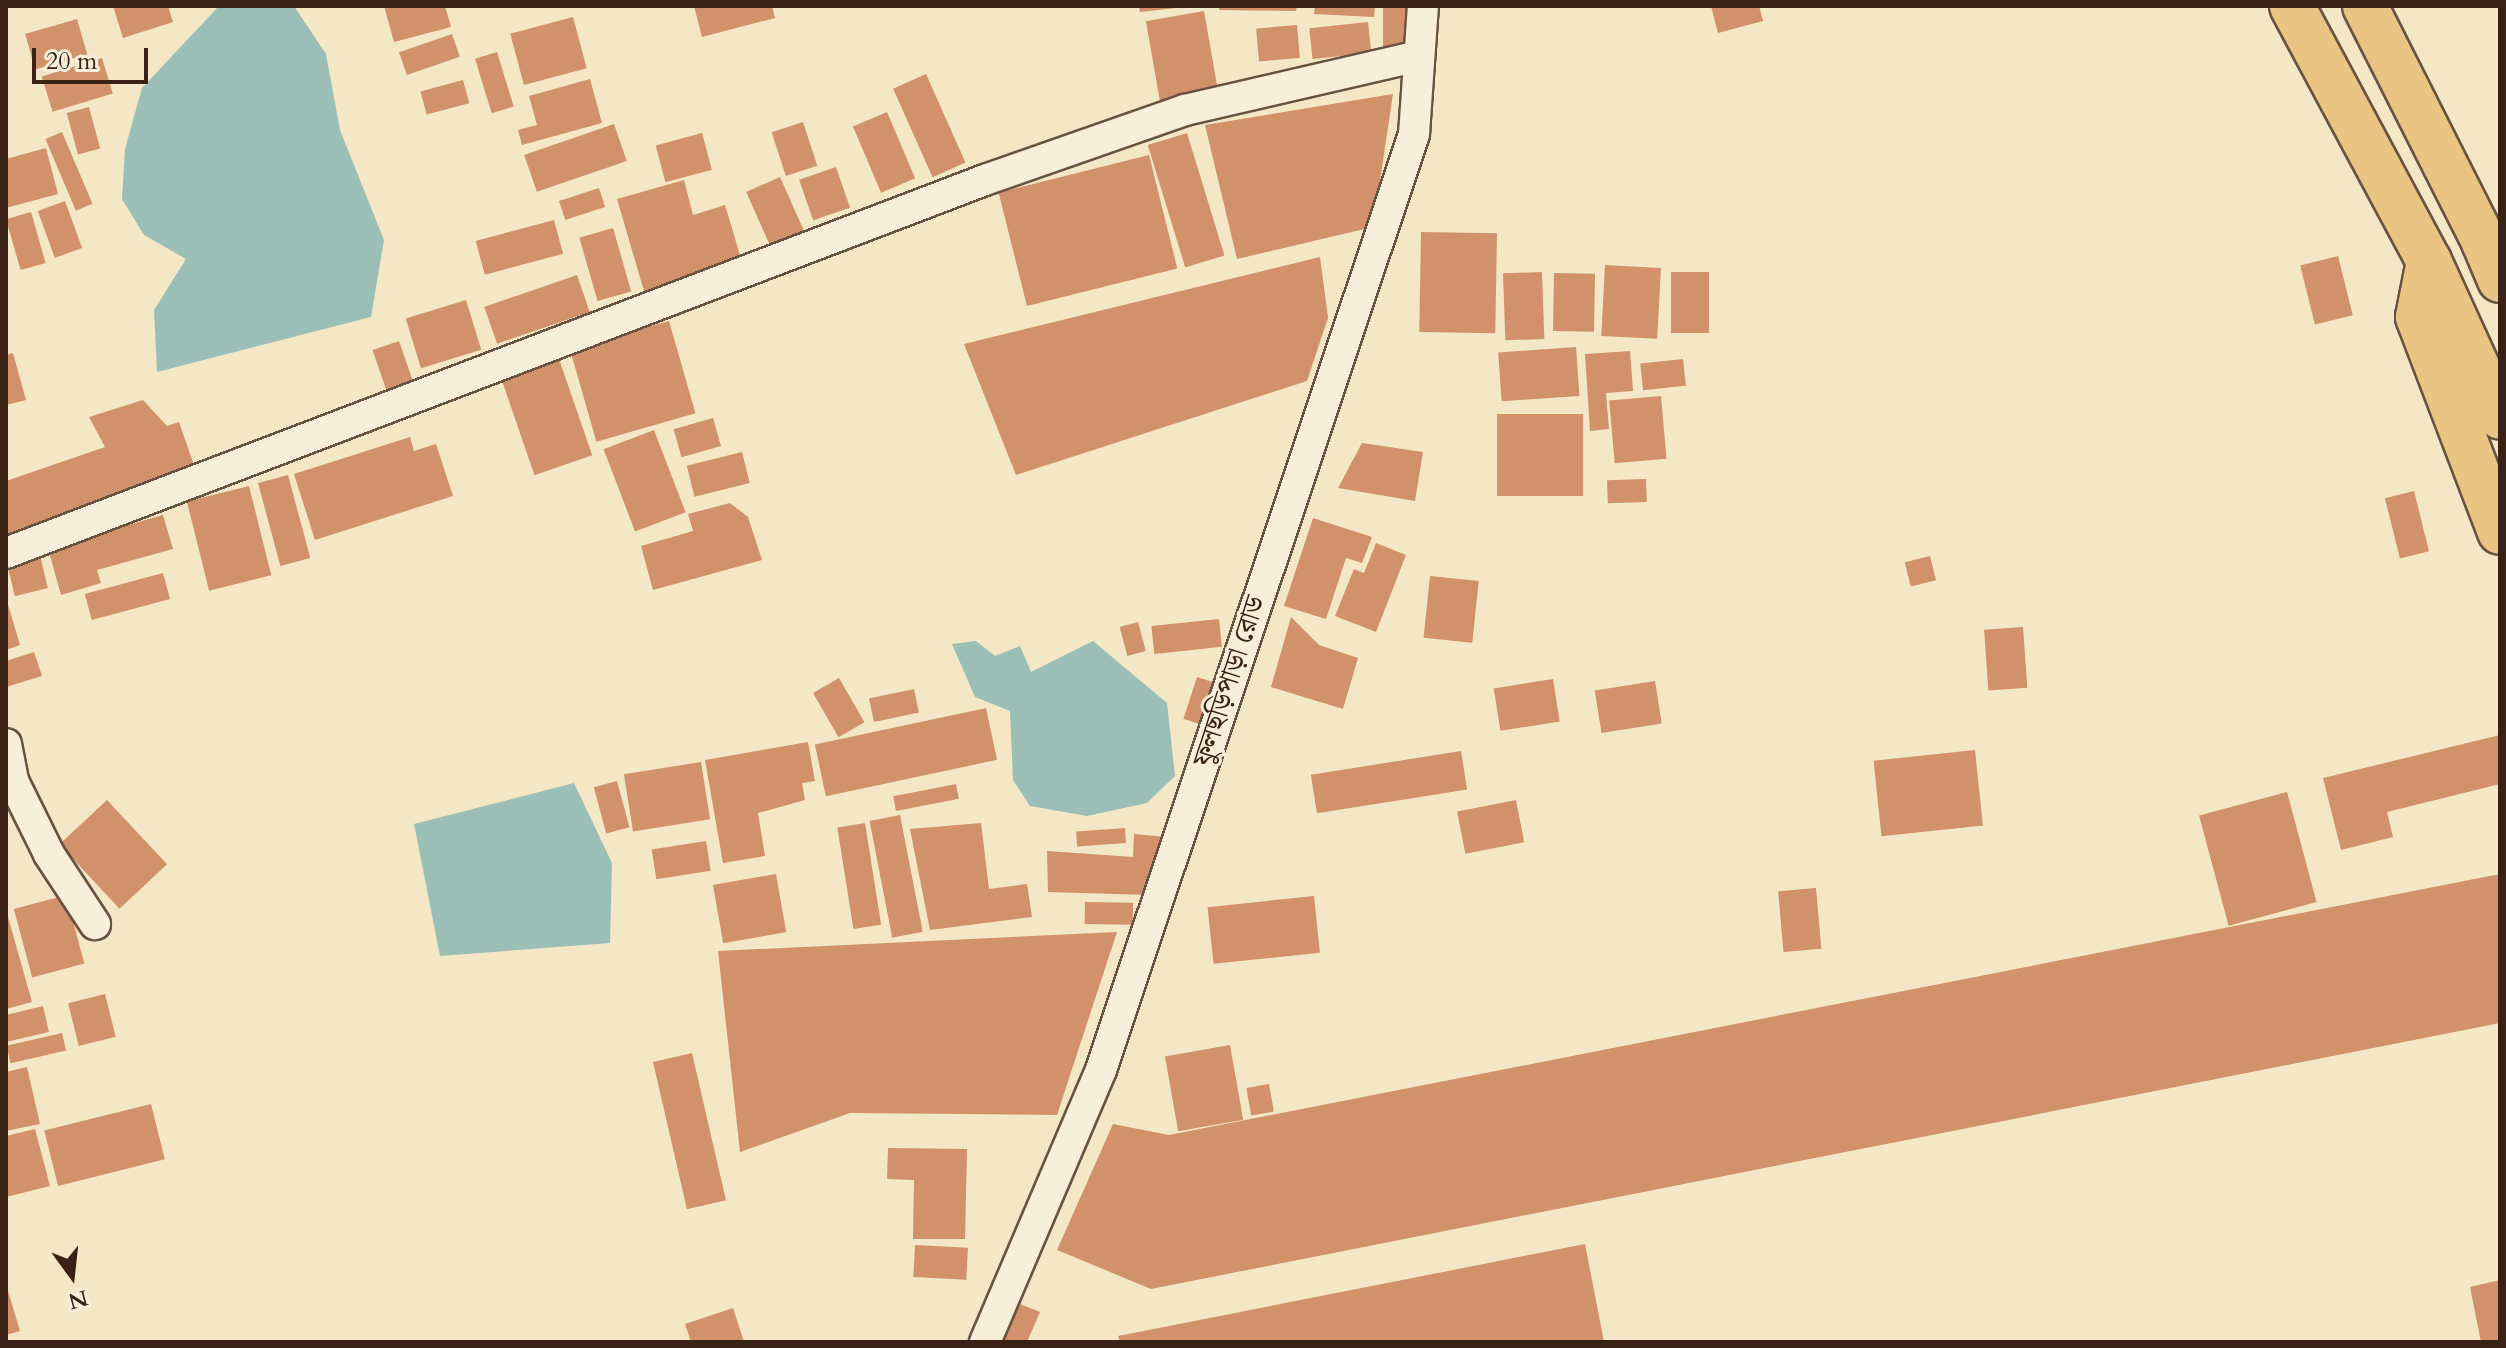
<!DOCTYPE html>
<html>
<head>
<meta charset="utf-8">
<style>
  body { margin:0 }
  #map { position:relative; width:2506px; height:1348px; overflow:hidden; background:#f3e7c5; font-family:Cardo,"Noto Serif Bengali",serif }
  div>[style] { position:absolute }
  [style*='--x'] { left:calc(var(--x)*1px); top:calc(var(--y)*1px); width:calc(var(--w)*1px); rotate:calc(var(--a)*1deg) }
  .water>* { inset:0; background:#9bbfb7 }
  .building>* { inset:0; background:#d1916a; transform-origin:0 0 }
  .roads { filter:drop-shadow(2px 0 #685241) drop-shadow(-2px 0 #685241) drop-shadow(0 2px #685241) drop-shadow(0 -2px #685241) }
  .minor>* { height:30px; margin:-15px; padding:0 15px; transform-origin:15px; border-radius:15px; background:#f7efd9 }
  .primary>* { height:44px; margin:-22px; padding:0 22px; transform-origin:22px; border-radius:22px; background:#eac482 }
  .trunk>* { height:44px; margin:-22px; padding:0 22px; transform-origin:22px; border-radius:22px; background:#eac482 }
  span { translate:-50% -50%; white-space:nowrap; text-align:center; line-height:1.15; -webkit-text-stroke:6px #f7efd9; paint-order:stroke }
  .street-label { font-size:28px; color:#392115 }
  .frame { position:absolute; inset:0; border:8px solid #392115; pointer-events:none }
  .north { position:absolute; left:32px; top:1236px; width:80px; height:80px; -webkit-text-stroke:6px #f7efd9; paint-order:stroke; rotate:165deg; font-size:22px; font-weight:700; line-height:32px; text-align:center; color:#392115 }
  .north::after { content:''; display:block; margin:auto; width:28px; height:36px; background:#392115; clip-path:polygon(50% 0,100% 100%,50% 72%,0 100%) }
  .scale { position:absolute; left:32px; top:48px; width:116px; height:36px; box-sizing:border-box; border:4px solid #392115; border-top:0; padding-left:10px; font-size:24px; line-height:28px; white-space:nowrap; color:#392115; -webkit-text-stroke:6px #f7efd9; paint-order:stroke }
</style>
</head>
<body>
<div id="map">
  <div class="water">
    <i style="clip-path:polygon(219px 6px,294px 6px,326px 54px,340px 130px,384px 240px,371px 317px,157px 372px,154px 310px,186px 259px,144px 235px,122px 199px,125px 149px,142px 88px)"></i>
    <i style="clip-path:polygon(976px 641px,995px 656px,1020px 646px,1031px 672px,1093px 641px,1167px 703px,1175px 776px,1147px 803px,1087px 816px,1030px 806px,1013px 780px,1010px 711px,975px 697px,952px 644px)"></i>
    <i style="clip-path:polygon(574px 783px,612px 863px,610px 943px,440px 956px,414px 824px)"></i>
  </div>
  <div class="building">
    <i style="clip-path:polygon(113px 6px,168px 6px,173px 22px,123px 38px)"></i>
    <i style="clip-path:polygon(384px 6px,445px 6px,451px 27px,394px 42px)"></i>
    <i style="clip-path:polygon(694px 6px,772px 6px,775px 18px,702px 37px)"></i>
    <i style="clip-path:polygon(1139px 6px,1176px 6px,1176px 8px,1140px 12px)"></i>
    <i style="clip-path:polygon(1219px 6px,1297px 6px,1296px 11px,1219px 10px)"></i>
    <i style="clip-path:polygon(1315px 6px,1375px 6px,1374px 17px,1314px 14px)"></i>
    <i style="left:1383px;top:6px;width:28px;height:46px"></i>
    <i style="clip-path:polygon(1711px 6px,1759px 6px,1763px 21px,1718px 33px)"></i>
    <i style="left:1204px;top:11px;width:82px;height:59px;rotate:80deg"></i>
    <i style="left:573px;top:17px;width:53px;height:65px;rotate:75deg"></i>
    <i style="left:77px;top:19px;width:37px;height:54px;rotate:74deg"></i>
    <i style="left:1368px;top:22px;width:31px;height:59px;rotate:84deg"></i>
    <i style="left:1297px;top:25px;width:33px;height:41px;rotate:85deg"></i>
    <i style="left:452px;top:34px;width:24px;height:56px;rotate:71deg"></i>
    <i style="left:497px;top:52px;width:57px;height:23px;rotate:73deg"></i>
    <i style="left:102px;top:58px;width:37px;height:63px;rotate:73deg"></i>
    <i style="left:926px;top:74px;width:97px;height:36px;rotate:66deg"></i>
    <i style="clip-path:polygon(590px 79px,602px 123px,522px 145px,518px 130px,537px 125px,529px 96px)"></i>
    <i style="left:463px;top:80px;width:24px;height:44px;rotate:75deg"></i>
    <i style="clip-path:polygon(1393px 94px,1373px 227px,1237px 259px,1205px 125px)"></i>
    <i style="left:89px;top:107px;width:43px;height:23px;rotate:75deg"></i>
    <i style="left:887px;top:112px;width:72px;height:37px;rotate:67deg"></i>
    <i style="left:803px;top:122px;width:46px;height:33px;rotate:72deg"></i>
    <i style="left:614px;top:124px;width:39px;height:95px;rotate:71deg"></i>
    <i style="left:62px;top:132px;width:78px;height:18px;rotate:67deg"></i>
    <i style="left:702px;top:133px;width:38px;height:48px;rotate:75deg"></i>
    <i style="left:1187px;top:133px;width:128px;height:41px;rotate:73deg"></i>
    <i style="clip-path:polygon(46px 148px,58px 194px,6px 208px,6px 159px)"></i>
    <i style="left:1149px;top:155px;width:117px;height:155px;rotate:76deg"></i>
    <i style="left:836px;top:167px;width:43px;height:39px;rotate:71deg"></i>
    <i style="left:780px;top:177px;width:60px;height:37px;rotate:66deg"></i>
    <i style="clip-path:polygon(684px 180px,693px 215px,725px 205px,742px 262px,644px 291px,617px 199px)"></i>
    <i style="left:599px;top:188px;width:20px;height:42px;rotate:72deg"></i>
    <i style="left:65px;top:201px;width:50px;height:29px;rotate:70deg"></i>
    <i style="left:31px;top:212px;width:53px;height:26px;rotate:74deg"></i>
    <i style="left:554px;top:220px;width:35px;height:81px;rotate:75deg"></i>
    <i style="left:613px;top:228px;width:66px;height:35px;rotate:74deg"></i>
    <i style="left:1421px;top:232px;width:76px;height:100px;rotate:1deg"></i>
    <i style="left:2338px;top:256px;width:61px;height:39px;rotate:76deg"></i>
    <i style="clip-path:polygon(1320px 257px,1328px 318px,1307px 381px,1016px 475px,964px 344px)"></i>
    <i style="left:1605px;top:265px;width:56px;height:71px;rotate:3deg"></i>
    <i style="left:1542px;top:272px;width:67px;height:39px;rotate:88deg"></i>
    <i style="left:1671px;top:272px;width:38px;height:61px"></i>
    <i style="left:1554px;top:273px;width:41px;height:58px;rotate:1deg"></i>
    <i style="left:577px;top:275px;width:39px;height:98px;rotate:71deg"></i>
    <i style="left:466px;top:300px;width:52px;height:63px;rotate:73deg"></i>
    <i style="left:669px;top:321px;width:96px;height:103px;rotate:74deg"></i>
    <i style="left:399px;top:341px;width:53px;height:28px;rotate:71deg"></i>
    <i style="left:1576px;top:347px;width:49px;height:78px;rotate:86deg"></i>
    <i style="clip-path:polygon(1630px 351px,1633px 391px,1606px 393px,1609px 429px,1590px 431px,1585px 354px)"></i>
    <i style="clip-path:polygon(13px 353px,26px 400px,6px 405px,6px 355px)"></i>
    <i style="left:558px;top:356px;width:105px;height:61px;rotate:71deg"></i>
    <i style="left:1683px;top:359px;width:27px;height:43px;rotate:84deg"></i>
    <i style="left:1661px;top:396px;width:63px;height:52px;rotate:85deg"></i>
    <i style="clip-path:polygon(143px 400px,167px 426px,179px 422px,196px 471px,6px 535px,6px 481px,105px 447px,89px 417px)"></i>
    <i style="left:1497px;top:414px;width:86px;height:82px"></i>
    <i style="left:713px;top:418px;width:29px;height:41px;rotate:74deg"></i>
    <i style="left:654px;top:430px;width:88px;height:54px;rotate:69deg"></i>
    <i style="clip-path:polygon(410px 437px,414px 451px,436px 444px,453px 496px,315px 540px,294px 474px)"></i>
    <i style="clip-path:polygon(1362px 443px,1423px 452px,1415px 501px,1338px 488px)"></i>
    <i style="left:742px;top:452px;width:32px;height:57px;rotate:76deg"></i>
    <i style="left:288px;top:475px;width:86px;height:31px;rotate:75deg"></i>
    <i style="left:1646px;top:479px;width:23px;height:39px;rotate:88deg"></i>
    <i style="left:249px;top:486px;width:92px;height:64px;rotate:76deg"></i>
    <i style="left:2414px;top:491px;width:62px;height:30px;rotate:76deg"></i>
    <i style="clip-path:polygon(730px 503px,748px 517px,762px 560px,653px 590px,641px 546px,693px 531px,688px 514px)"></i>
    <i style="clip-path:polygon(163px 515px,173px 549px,97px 570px,101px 583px,61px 595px,48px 548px)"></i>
    <i style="clip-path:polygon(1313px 518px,1372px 537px,1362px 563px,1346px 558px,1326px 619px,1284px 606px)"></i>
    <i style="clip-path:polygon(1376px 543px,1406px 555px,1376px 632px,1335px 616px,1354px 569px,1364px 573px)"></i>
    <i style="left:39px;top:552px;width:37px;height:34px;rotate:76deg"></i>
    <i style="left:1930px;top:556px;width:25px;height:26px;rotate:76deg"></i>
    <i style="left:163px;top:573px;width:27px;height:81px;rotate:75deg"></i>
    <i style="left:1430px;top:576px;width:49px;height:62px;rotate:6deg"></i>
    <i style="clip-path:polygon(6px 598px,20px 645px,6px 650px)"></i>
    <i style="clip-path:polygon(1291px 617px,1319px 645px,1358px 658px,1343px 709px,1271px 687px)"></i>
    <i style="left:1219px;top:619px;width:28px;height:68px;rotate:84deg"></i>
    <i style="left:1138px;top:622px;width:30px;height:19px;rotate:75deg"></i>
    <i style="left:2023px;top:627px;width:61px;height:39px;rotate:86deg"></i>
    <i style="clip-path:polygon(34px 652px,42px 676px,6px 687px,6px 661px)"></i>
    <i style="left:1197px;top:677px;width:26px;height:44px;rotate:18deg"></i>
    <i style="left:839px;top:678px;width:51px;height:30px;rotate:60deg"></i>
    <i style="left:1553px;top:679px;width:43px;height:60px;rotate:81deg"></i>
    <i style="left:1655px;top:681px;width:43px;height:61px;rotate:81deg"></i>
    <i style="left:914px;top:689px;width:24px;height:46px;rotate:78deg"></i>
    <i style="left:986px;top:708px;width:53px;height:175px;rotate:78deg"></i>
    <i style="clip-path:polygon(2500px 735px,2500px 784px,2387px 812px,2393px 837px,2341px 850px,2323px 778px)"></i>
    <i style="clip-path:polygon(808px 742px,815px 781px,802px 783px,805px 800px,758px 813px,765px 856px,723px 863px,705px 760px)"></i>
    <i style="left:1975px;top:750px;width:76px;height:102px;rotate:84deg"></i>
    <i style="left:1461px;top:751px;width:39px;height:152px;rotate:81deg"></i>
    <i style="left:701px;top:762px;width:58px;height:78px;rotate:81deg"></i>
    <i style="left:617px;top:781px;width:48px;height:24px;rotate:75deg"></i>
    <i style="left:956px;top:784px;width:15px;height:64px;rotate:79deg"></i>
    <i style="left:2287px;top:792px;width:114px;height:91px;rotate:75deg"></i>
    <i style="left:107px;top:800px;width:88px;height:65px;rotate:47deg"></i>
    <i style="left:1516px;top:800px;width:43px;height:60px;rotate:79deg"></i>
    <i style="left:900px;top:815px;width:119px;height:31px;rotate:79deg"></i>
    <i style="left:865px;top:823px;width:103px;height:28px;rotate:81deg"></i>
    <i style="clip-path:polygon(981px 823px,989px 889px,1027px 884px,1032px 917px,930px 930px,910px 829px)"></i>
    <i style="left:1125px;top:828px;width:15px;height:49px;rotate:86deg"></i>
    <i style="clip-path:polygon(1134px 834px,1167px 837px,1148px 895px,1048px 892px,1047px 851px,1133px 857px)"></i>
    <i style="left:706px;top:841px;width:30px;height:55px;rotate:81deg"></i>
    <i style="left:776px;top:874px;width:59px;height:64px;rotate:80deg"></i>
    <i style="clip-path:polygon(2500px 874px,2500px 1023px,1151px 1289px,1057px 1250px,1113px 1124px,1169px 1135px)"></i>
    <i style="left:1816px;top:888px;width:61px;height:38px;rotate:85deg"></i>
    <i style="left:66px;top:895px;width:71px;height:54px;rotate:75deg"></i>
    <i style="left:1314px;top:896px;width:57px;height:107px;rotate:84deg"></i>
    <i style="left:1085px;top:902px;width:48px;height:22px;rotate:1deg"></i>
    <i style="clip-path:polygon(6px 910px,32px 1002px,6px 1009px)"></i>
    <i style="clip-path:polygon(1117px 932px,1057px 1115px,850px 1113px,740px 1152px,718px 951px)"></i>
    <i style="left:105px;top:994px;width:44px;height:38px;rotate:76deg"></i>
    <i style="clip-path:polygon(43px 1006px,49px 1032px,6px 1042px,6px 1015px)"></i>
    <i style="left:62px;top:1033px;width:18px;height:57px;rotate:77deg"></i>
    <i style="left:1230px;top:1045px;width:76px;height:66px;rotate:80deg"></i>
    <i style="left:692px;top:1053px;width:151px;height:40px;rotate:77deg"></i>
    <i style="clip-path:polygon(27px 1067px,40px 1124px,6px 1131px,6px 1072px)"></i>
    <i style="left:1269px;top:1084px;width:28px;height:23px;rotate:80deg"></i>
    <i style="left:151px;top:1104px;width:57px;height:110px;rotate:76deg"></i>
    <i style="clip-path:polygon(35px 1129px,50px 1186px,6px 1197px,6px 1136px)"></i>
    <i style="clip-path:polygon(888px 1148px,967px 1149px,965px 1239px,913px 1239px,914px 1180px,887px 1179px)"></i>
    <i style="clip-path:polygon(1585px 1244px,1604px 1342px,1120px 1342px,1118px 1336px)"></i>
    <i style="left:915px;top:1245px;width:53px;height:32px;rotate:3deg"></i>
    <i style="clip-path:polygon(2500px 1280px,2500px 1342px,2481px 1342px,2470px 1287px)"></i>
    <i style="clip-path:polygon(6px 1284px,20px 1331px,6px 1335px)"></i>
    <i style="clip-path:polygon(1020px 1304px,1040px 1312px,1027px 1342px,1003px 1342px)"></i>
    <i style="clip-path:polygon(733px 1308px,744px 1342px,691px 1342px,685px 1324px)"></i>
  </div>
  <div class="roads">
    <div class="minor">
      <i style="--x:6;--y:553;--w:1048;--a:-20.86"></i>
      <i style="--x:985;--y:180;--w:212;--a:-19.3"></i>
      <i style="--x:1185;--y:110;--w:240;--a:-13"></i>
      <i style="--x:6;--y:744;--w:38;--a:79"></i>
      <i style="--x:13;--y:781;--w:81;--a:63.7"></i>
      <i style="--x:49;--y:854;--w:84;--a:56.7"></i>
      <i style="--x:985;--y:1342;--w:296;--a:-66.9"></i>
      <i style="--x:1101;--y:1070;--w:987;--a:-71.51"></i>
      <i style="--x:1414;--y:134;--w:128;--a:-86"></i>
    </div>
    <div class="primary">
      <i style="--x:2292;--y:6;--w:289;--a:61.8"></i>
      <i style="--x:2429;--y:261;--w:57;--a:101.1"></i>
      <i style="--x:2418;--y:317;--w:230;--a:69.1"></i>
      <i style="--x:2365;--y:6;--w:264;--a:63.2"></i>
      <i style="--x:2484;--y:242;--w:23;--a:47"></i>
    </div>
    <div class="trunk">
      <i style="--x:2484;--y:242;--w:41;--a:67.2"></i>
      <i style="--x:2429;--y:261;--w:171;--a:65.5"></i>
    </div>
  </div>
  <div class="street-label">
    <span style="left:1229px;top:681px;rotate:-72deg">ফুলছড়িপাড়া রোড</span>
  </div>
  <div class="frame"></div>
  <div class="north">N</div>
  <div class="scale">20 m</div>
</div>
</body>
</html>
